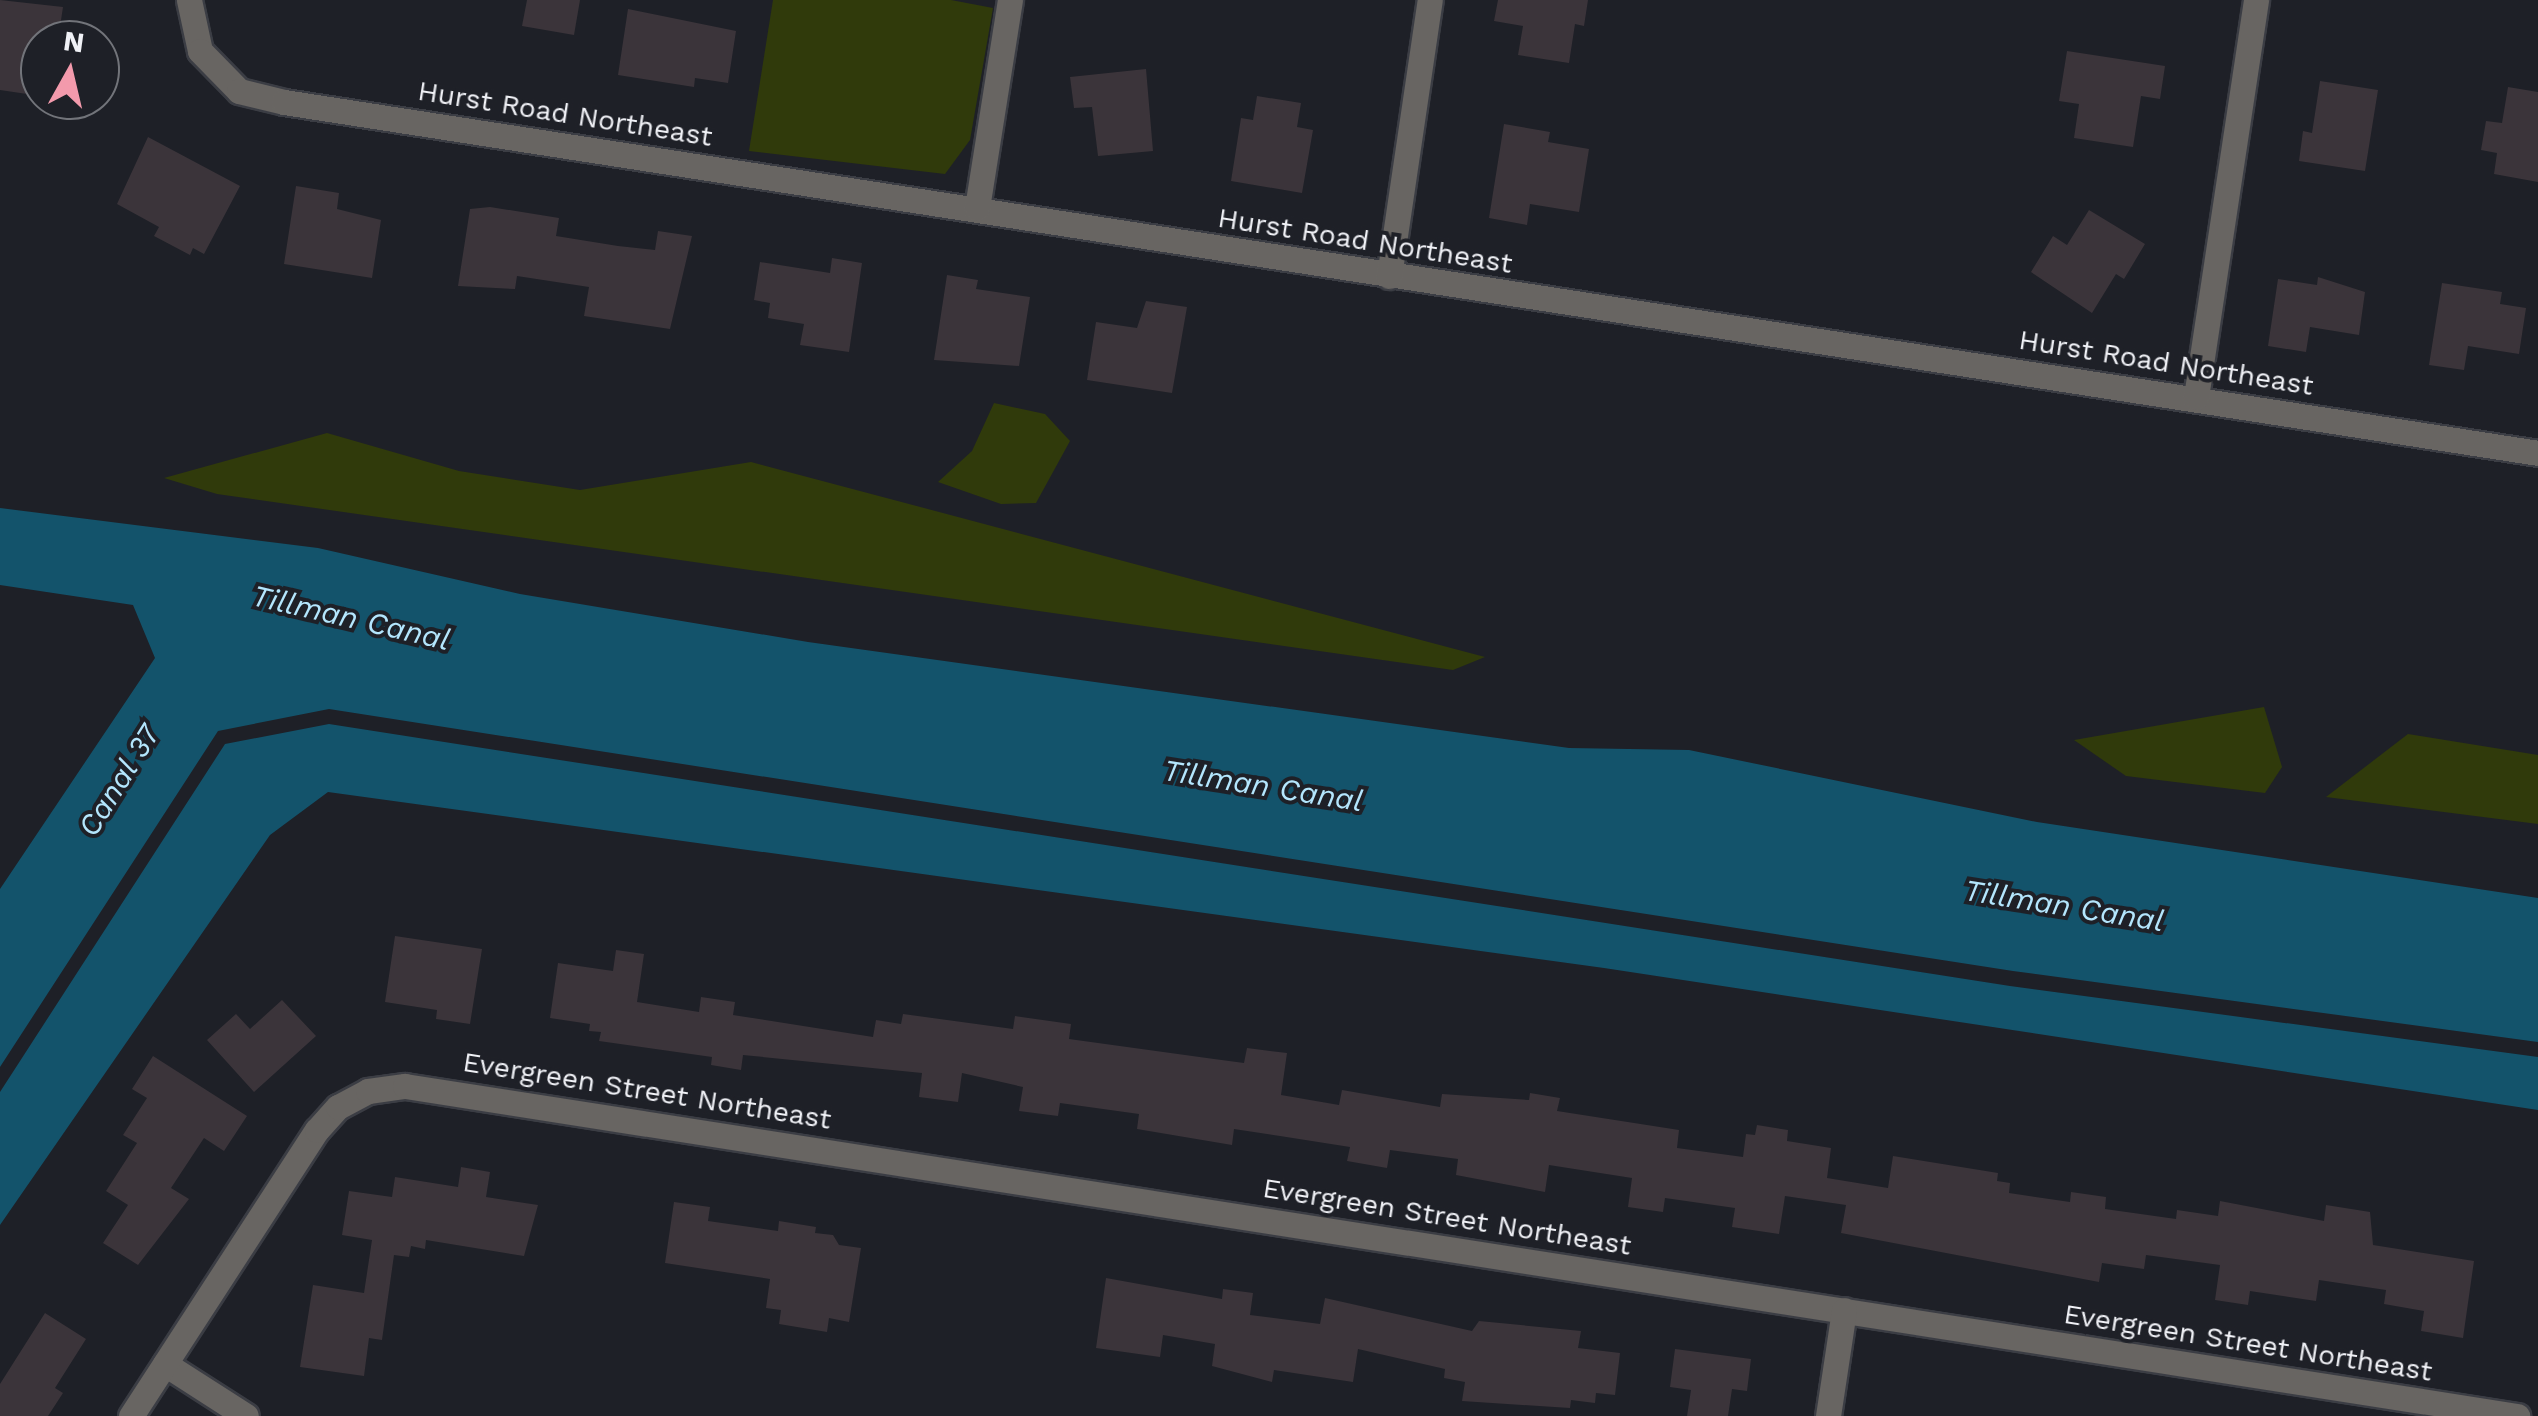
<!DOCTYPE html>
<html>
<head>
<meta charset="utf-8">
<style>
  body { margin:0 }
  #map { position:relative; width:2538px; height:1416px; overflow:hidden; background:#1e2027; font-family:"Work Sans",sans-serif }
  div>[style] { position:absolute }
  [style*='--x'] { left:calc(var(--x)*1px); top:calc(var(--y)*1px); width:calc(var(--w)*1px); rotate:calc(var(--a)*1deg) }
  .green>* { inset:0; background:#303a0b }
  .water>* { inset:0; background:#13536b }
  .building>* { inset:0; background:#3b343a }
  .roads { filter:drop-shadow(2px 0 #3b3d44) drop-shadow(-2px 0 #3b3d44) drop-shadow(0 2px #3b3d44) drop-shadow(0 -2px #3b3d44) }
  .minor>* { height:25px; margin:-12.5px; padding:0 12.5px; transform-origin:12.5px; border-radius:12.5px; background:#686562 }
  span { translate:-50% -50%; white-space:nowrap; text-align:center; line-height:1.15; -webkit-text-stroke:8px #1e2027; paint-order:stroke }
  .street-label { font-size:28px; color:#f0f1f6 }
  .water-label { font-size:30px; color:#b4e6fd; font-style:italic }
  .north { position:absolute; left:20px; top:20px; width:100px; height:100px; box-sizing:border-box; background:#1e2027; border:2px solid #72747a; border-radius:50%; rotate:8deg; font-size:28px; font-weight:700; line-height:40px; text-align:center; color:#f0f1f6 }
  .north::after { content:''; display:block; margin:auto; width:35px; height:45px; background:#f39aac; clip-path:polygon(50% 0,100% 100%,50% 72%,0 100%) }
</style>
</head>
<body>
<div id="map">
  <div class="green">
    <i style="clip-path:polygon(773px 0,951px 0,993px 8px,970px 140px,945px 174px,749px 151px)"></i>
    <i style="clip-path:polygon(994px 403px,1045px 414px,1070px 441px,1036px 503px,1001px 504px,938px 482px,972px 451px)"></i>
    <i style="clip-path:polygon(327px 433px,459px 471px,580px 490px,751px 462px,1485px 657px,1453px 670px,217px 494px,164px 478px)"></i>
    <i style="clip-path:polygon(2264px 707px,2282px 767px,2265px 793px,2126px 776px,2074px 740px)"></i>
    <i style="clip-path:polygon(2408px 734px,2538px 755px,2538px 824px,2326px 797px)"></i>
  </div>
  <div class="water">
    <i style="clip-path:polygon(0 508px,318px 548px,520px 594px,808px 642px,1569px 748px,1689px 750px,2037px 822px,2538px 898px,2538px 1042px,2013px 971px,329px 709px,218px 731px,0 1067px,0 889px,155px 658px,133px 605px,0 585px)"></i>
    <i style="clip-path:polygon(329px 724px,2010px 986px,2538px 1057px,2538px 1110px,1604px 968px,328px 792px,270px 835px,0 1225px,0 1092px,225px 744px)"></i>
  </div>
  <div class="building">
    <i style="clip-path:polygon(0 0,63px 7px,58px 40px,35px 40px,27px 94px,0 90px)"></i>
    <i style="clip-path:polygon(527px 0,580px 0,574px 35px,522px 26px)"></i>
    <i style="clip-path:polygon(1498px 0,1588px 0,1584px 26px,1575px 24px,1569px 63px,1518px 55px,1523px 26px,1494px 21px)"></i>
    <i style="clip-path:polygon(628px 9px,736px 31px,728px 83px,695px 78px,694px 87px,618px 75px)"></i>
    <i style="clip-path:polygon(2067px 51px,2165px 66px,2160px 99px,2141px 96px,2133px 147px,2074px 138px,2079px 104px,2059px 101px)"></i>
    <i style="clip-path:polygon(1146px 69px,1153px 151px,1098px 156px,1092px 107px,1074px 108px,1070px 77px)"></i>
    <i style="clip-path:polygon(2320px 81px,2378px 90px,2365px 171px,2299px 161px,2303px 131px,2312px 133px)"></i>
    <i style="clip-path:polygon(2508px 87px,2538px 92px,2538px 182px,2494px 174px,2497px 153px,2481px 150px,2486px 121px,2502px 123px)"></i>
    <i style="clip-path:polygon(1257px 96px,1301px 103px,1297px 127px,1313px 130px,1302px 193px,1231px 181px,1241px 118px,1253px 120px)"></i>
    <i style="clip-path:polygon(1504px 124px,1550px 132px,1548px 142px,1589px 149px,1579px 212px,1530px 204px,1527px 225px,1489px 218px)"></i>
    <i style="clip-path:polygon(148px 137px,240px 186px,204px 254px,193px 248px,190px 255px,154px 236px,159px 227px,117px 204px)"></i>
    <i style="clip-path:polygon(296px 186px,339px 193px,337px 209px,381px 220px,372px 278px,284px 264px)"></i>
    <i style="clip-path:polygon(490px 207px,559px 218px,556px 236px,618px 246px,655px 250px,658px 231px,692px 236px,670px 329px,584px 316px,589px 287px,517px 276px,515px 289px,458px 286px,470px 209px)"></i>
    <i style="clip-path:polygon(2089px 210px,2145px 244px,2124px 279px,2116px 274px,2092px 313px,2031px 272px,2053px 236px,2067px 245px)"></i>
    <i style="clip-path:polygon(832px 258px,862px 263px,849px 352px,800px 345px,804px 324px,768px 318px,770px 303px,754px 300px,760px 262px,830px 273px)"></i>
    <i style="clip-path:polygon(947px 275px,978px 280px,976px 289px,1030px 297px,1019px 366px,934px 360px)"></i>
    <i style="clip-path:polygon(2318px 277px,2365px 292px,2359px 335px,2310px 327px,2306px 352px,2268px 346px,2278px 279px,2317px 285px)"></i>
    <i style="clip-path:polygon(2442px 283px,2502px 292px,2500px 304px,2526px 308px,2519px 354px,2468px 346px,2464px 370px,2429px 365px)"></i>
    <i style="clip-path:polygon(1146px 301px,1187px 307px,1172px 393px,1087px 380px,1096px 322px,1137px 328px)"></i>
    <i style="clip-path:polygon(395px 936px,482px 949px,470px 1024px,436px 1019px,437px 1010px,385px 1002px)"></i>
    <i style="clip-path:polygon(616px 950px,644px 954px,637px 1002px,699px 1012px,701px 997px,735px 1002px,733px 1015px,873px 1037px,876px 1020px,901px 1024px,903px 1014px,1013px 1029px,1015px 1016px,1071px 1024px,1069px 1039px,1214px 1059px,1244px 1063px,1247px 1048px,1287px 1053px,1281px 1095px,1339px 1105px,1342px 1090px,1440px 1107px,1442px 1094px,1529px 1100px,1530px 1093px,1560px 1098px,1557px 1111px,1679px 1130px,1677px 1148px,1743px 1157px,1746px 1134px,1755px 1135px,1757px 1125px,1788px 1130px,1787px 1141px,1831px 1148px,1827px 1178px,1888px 1188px,1893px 1156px,1998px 1173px,1997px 1181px,2010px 1183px,2009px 1193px,2070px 1202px,2071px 1192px,2106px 1197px,2105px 1209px,2176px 1219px,2177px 1210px,2218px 1216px,2220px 1201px,2324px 1221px,2326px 1205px,2370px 1212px,2373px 1245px,2474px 1261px,2463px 1338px,2421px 1331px,2424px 1311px,2384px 1304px,2386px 1290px,2319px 1280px,2316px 1301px,2250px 1291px,2248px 1305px,2215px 1300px,2220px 1265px,2146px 1255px,2144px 1269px,2102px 1263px,2099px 1282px,1841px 1233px,1846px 1205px,1785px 1196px,1779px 1234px,1732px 1227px,1735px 1208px,1665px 1198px,1663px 1212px,1628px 1207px,1632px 1178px,1549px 1165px,1545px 1192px,1456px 1175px,1458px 1159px,1390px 1150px,1387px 1168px,1347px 1161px,1350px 1147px,1280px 1136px,1234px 1129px,1232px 1145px,1137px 1129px,1139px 1114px,1060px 1103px,1058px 1116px,1019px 1111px,1023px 1087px,962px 1073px,958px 1102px,919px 1097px,922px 1073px,743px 1055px,741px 1070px,711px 1065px,712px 1057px,599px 1041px,601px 1032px,589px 1031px,590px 1024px,550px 1018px,558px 963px,613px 971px)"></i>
    <i style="clip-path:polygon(282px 1000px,316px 1036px,254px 1092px,207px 1040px,236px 1014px,250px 1029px)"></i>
    <i style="clip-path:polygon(153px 1056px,247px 1116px,224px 1151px,204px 1138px,171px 1188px,189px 1199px,138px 1265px,103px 1243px,128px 1205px,106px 1191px,137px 1143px,123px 1135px,147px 1098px,132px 1089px)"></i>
    <i style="clip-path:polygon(461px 1167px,490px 1172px,486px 1197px,538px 1205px,524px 1256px,426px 1240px,425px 1249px,411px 1246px,409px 1257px,394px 1255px,382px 1340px,369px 1338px,364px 1376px,300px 1367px,313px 1285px,364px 1293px,372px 1240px,342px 1235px,349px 1191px,392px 1197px,395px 1177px,458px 1187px)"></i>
    <i style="clip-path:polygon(674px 1202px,710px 1207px,708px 1221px,778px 1231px,779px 1221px,816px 1227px,815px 1233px,833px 1235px,839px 1245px,861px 1248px,849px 1322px,829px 1318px,827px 1332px,779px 1324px,781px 1310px,766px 1308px,770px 1279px,665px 1263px)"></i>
    <i style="clip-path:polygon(1106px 1278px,1222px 1299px,1223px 1289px,1253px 1293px,1250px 1315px,1320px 1324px,1325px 1298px,1472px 1331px,1479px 1321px,1581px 1331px,1578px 1348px,1620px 1353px,1615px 1395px,1596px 1393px,1595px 1403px,1571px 1400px,1570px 1408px,1462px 1401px,1465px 1382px,1444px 1378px,1445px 1369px,1358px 1349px,1353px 1382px,1274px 1370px,1272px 1382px,1212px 1366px,1215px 1344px,1163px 1335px,1160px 1357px,1096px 1348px)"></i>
    <i style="clip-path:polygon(45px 1313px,86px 1339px,55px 1388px,63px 1393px,48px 1416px,0 1416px,0 1384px)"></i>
    <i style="clip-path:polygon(1675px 1349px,1751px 1359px,1747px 1391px,1732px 1389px,1728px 1416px,1687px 1416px,1691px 1390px,1670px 1387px)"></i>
  </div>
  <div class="roads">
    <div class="minor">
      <i style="--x:189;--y:0;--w:52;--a:77.8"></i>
      <i style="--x:200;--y:51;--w:56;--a:45.7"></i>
      <i style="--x:239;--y:91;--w:46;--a:13.7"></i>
      <i style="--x:284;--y:102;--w:2281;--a:8.85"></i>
      <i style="--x:977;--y:208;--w:211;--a:-81"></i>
      <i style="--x:1389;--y:276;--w:279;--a:-81.6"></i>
      <i style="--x:2196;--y:397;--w:402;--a:-81.4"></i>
      <i style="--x:165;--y:1364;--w:96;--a:32.7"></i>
      <i style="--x:131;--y:1416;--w:341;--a:-57"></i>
      <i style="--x:317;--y:1130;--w:31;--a:-48"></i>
      <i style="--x:338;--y:1107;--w:34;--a:-28"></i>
      <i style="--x:368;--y:1091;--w:37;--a:-8"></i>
      <i style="--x:405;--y:1086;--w:2138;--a:8.88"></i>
      <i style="--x:1828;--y:1416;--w:107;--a:-81.4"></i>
    </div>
  </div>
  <div class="street-label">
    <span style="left:565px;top:114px;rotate:9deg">Hurst Road Northeast</span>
    <span style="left:1365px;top:241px;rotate:9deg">Hurst Road Northeast</span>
    <span style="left:2166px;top:363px;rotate:9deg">Hurst Road Northeast</span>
    <span style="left:647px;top:1091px;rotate:9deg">Evergreen Street Northeast</span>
    <span style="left:1447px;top:1217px;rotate:9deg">Evergreen Street Northeast</span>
    <span style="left:2248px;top:1343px;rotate:9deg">Evergreen Street Northeast</span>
  </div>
  <div class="water-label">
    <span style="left:351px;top:618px;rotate:13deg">Tillman Canal</span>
    <span style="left:119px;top:781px;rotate:-58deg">Canal 37</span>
    <span style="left:1263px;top:786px;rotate:9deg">Tillman Canal</span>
    <span style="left:2064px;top:906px;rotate:9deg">Tillman Canal</span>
  </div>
  <div class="north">N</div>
</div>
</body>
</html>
